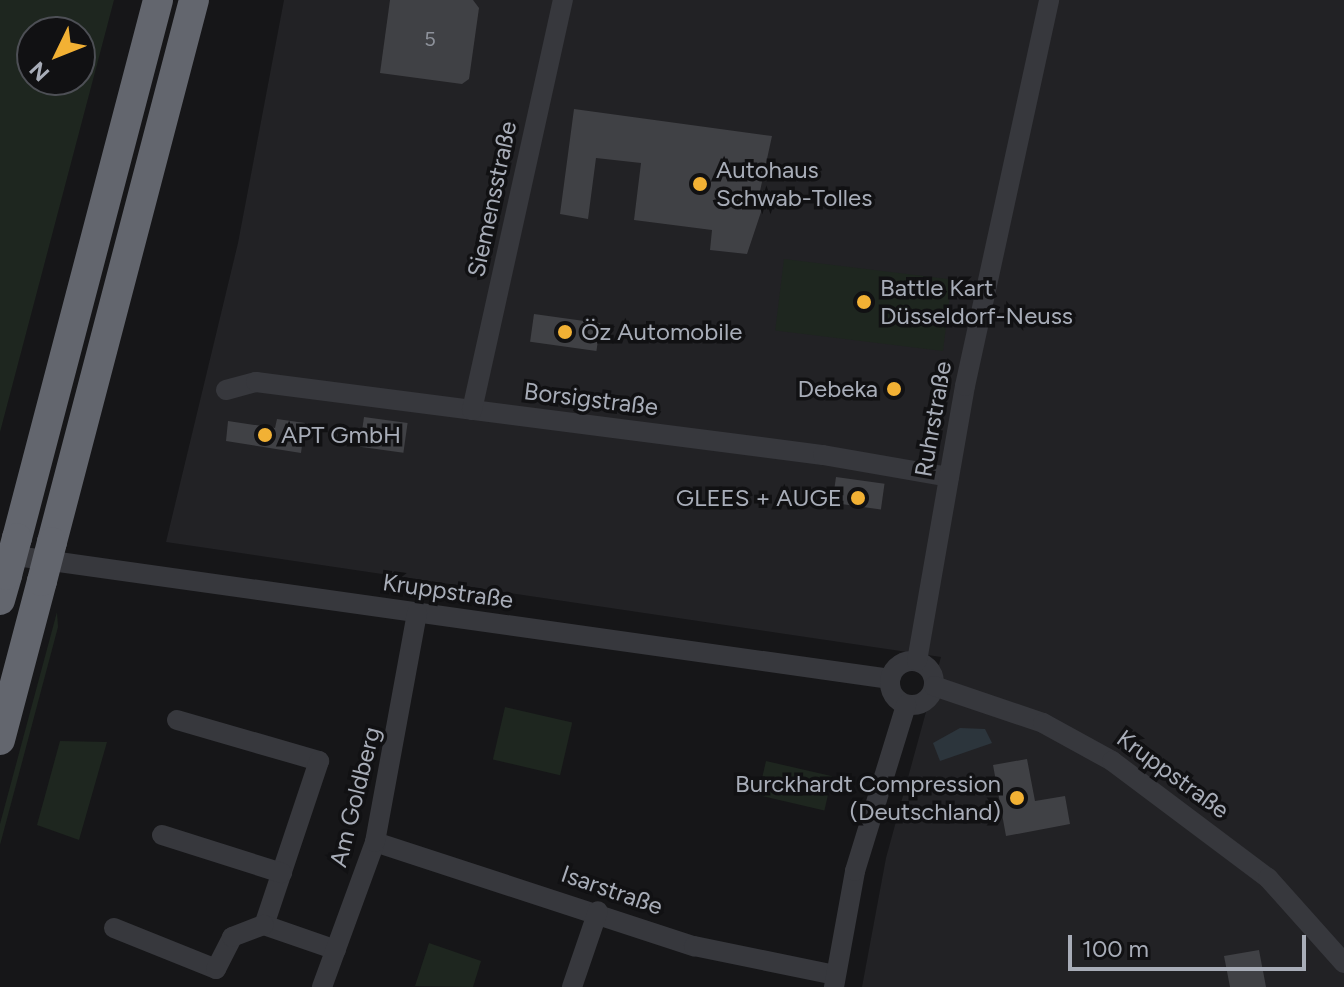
<!DOCTYPE html>
<html>
<head>
<meta charset="utf-8">
<style>
  body { margin:0 }
  #map { position:relative; width:1344px; height:987px; overflow:hidden; background:#161618; font-family:Figtree,sans-serif }
  div>[style] { position:absolute }
  [style*='--x'] { left:calc(var(--x)*1px); top:calc(var(--y)*1px); width:calc(var(--w)*1px); rotate:calc(var(--a)*1deg) }
  .built>* { inset:0; background:#222225 }
  .green>* { inset:0; background:#1e261f; transform-origin:0 0 }
  .water>* { inset:0; background:#2c353c }
  .building>* { inset:0; background:#404145; transform-origin:0 0 }
  .minor>* { height:20px; margin:-10px; padding:0 10px; transform-origin:10px; border-radius:10px; background:#37383d }
  .minor>.ring { margin:-10px; padding:0; box-sizing:content-box; background:none; border:20px solid #37383d; border-radius:50% }
  .highway>* { height:30px; margin:-15px; padding:0 15px; transform-origin:15px; border-radius:15px; background:#63666e }
  .highway-bridge>* { height:30px; margin:-15px; padding:0 15px; transform-origin:15px; border-radius:15px; background:#63666e }
  .dots>* { width:22px; height:22px; translate:-50% -50%; box-sizing:border-box; border:4px solid #111113; border-radius:50% }
  span { translate:-50% -50%; white-space:nowrap; text-align:center; line-height:1.15; -webkit-text-stroke:7px #111113; paint-order:stroke }
  .number-label { font-size:20px; color:#8e929b }
  .number-label span { -webkit-text-stroke-width:0 }
  .poi-label { font-size:24px; color:#a8adb8 }
  .left { translate:0 -50%; text-align:left }
  .right { translate:-100% -50%; text-align:right }
  .street-label { font-size:24px; color:#a8adb8 }
  .north { position:absolute; left:16px; top:16px; width:80px; height:80px; box-sizing:border-box; background:#111113; border:2px solid #4d4f55; border-radius:50%; rotate:227deg; font-size:22px; font-weight:700; line-height:32px; text-align:center; color:#a8adb8 }
  .north::after { content:''; display:block; margin:auto; width:28px; height:36px; background:#f2b134; clip-path:polygon(50% 0,100% 100%,50% 72%,0 100%) }
  .scale { position:absolute; left:1068px; top:935px; width:238px; height:36px; box-sizing:border-box; border:4px solid #a8adb8; border-top:0; padding-left:10px; font-size:24px; line-height:28px; white-space:nowrap; color:#a8adb8; -webkit-text-stroke:6px #111113; paint-order:stroke }
</style>
</head>
<body>
<div id="map">
  <div class="built">
    <i style="clip-path:polygon(284px 0,1344px 0,1344px 987px,862px 987px,886px 858px,941px 657px,166px 542px,238px 243px)"></i>
  </div>
  <div class="green">
    <i style="clip-path:polygon(evenodd,0 0,114px 0,0 432px,0 0,32px 32px,80px 32px,80px 80px,32px 80px,32px 32px)"></i>
    <i style="left:784px;top:259px;width:169px;height:72px;rotate:7deg"></i>
    <i style="clip-path:polygon(57px 612px,58px 627px,0 845px,0 824px)"></i>
    <i style="left:505px;top:707px;width:69px;height:54px;rotate:13deg"></i>
    <i style="clip-path:polygon(60px 741px,107px 742px,79px 840px,37px 825px)"></i>
    <i style="left:766px;top:761px;width:68px;height:35px;rotate:13deg"></i>
    <i style="clip-path:polygon(429px 943px,481px 961px,473px 987px,415px 986px)"></i>
  </div>
  <div class="water">
    <i style="clip-path:polygon(960px 728px,985px 729px,992px 743px,940px 761px,933px 743px)"></i>
  </div>
  <div class="building">
    <i style="clip-path:polygon(390px 0,473px 0,479px 8px,469px 79px,462px 84px,380px 73px)"></i>
    <i style="clip-path:polygon(574px 109px,772px 136px,757px 205px,763px 206px,747px 254px,710px 250px,712px 230px,634px 220px,641px 163px,596px 158px,588px 219px,560px 214px)"></i>
    <i style="left:534px;top:314px;width:67px;height:28px;rotate:8deg"></i>
    <i style="left:364px;top:417px;width:44px;height:30px;rotate:8deg"></i>
    <i style="clip-path:polygon(277px 419px,305px 423px,301px 453px,226px 441px,228px 421px,275px 428px)"></i>
    <i style="left:836px;top:477px;width:49px;height:26px;rotate:8deg"></i>
    <i style="clip-path:polygon(1027px 759px,1035px 801px,1065px 796px,1070px 824px,1006px 836px,993px 765px)"></i>
    <i style="clip-path:polygon(1259px 950px,1266px 987px,1230px 987px,1224px 956px)"></i>
  </div>
  <div class="minor">
    <i style="--x:226;--y:390;--w:31;--a:-15"></i>
    <i style="--x:256;--y:382;--w:572;--a:7.34"></i>
    <i style="--x:823;--y:455;--w:128;--a:9.9"></i>
    <i style="--x:472;--y:410;--w:420;--a:-77.5"></i>
    <i style="--x:2;--y:554;--w:897;--a:8.01"></i>
    <i class="ring" style="left:890px;top:661px;width:24px;height:24px"></i>
    <i style="--x:917;--y:661;--w:279;--a:-80.1"></i>
    <i style="--x:965;--y:386;--w:395;--a:-77.7"></i>
    <i style="--x:934;--y:686;--w:115;--a:18.7"></i>
    <i style="--x:1043;--y:723;--w:79;--a:28.8"></i>
    <i style="--x:1112;--y:761;--w:195;--a:36.9"></i>
    <i style="--x:1268;--y:878;--w:114;--a:48.2"></i>
    <i style="--x:177;--y:720;--w:148;--a:16.1"></i>
    <i style="--x:319;--y:761;--w:173;--a:108.5"></i>
    <i style="--x:264;--y:925;--w:76;--a:19.1"></i>
    <i style="--x:162;--y:835;--w:126;--a:17.6"></i>
    <i style="--x:375;--y:842;--w:336;--a:18.1"></i>
    <i style="--x:694;--y:946;--w:144;--a:11.6"></i>
    <i style="--x:114;--y:928;--w:110;--a:21.9"></i>
    <i style="--x:216;--y:969;--w:36;--a:-63"></i>
    <i style="--x:232;--y:937;--w:34;--a:-21"></i>
    <i style="--x:322;--y:987;--w:154;--a:-69.9"></i>
    <i style="--x:375;--y:842;--w:233;--a:-79.6"></i>
    <i style="--x:572;--y:987;--w:80;--a:-71.1"></i>
    <i style="--x:834;--y:987;--w:118;--a:-79.7"></i>
    <i style="--x:855;--y:871;--w:174;--a:-72.9"></i>
  </div>
  <div class="highway">
    <i style="--x:17;--y:538;--w:556;--a:-75.31"></i>
    <i style="--x:52;--y:542;--w:560;--a:-75.32"></i>
    <i style="--x:0;--y:600;--w:26;--a:-74"></i>
    <i style="--x:0;--y:740;--w:164;--a:-75.2"></i>
  </div>
  <div class="highway-bridge">
    <i style="--x:7;--y:575;--w:38;--a:-75"></i>
    <i style="--x:42;--y:581;--w:40;--a:-75.6"></i>
  </div>
  <div class="dots">
    <i style="left:700px;top:184px;background:#f2b134"></i>
    <i style="left:864px;top:302px;background:#f2b134"></i>
    <i style="left:565px;top:332px;background:#f2b134"></i>
    <i style="left:894px;top:389px;background:#f2b134"></i>
    <i style="left:265px;top:435px;background:#f2b134"></i>
    <i style="left:858px;top:498px;background:#f2b134"></i>
    <i style="left:1017px;top:798px;background:#f2b134"></i>
  </div>
  <div class="number-label">
    <span style="left:430px;top:39px">5</span>
  </div>
  <div class="poi-label">
    <span class="left" style="left:716px;top:184px">Autohaus<br>Schwab-Tolles</span>
    <span class="left" style="left:880px;top:302px">Battle Kart<br>Düsseldorf-Neuss</span>
    <span class="left" style="left:581px;top:332px">Öz Automobile</span>
    <span class="right" style="left:878px;top:389px">Debeka</span>
    <span class="left" style="left:281px;top:435px">APT GmbH</span>
    <span class="right" style="left:842px;top:498px">GLEES + AUGE</span>
    <span class="right" style="left:1001px;top:798px">Burckhardt Compression<br>(Deutschland)</span>
  </div>
  <div class="street-label">
    <span style="left:492px;top:199px;rotate:-78deg">Siemensstraße</span>
    <span style="left:591px;top:399px;rotate:7deg">Borsigstraße</span>
    <span style="left:933px;top:419px;rotate:-80deg">Ruhrstraße</span>
    <span style="left:448px;top:591px;rotate:8deg">Kruppstraße</span>
    <span style="left:1173px;top:774px;rotate:36deg">Kruppstraße</span>
    <span style="left:355px;top:797px;rotate:-76deg">Am Goldberg</span>
    <span style="left:612px;top:890px;rotate:19deg">Isarstraße</span>
  </div>
  <div class="north">N</div>
  <div class="scale">100 m</div>
</div>
</body>
</html>
